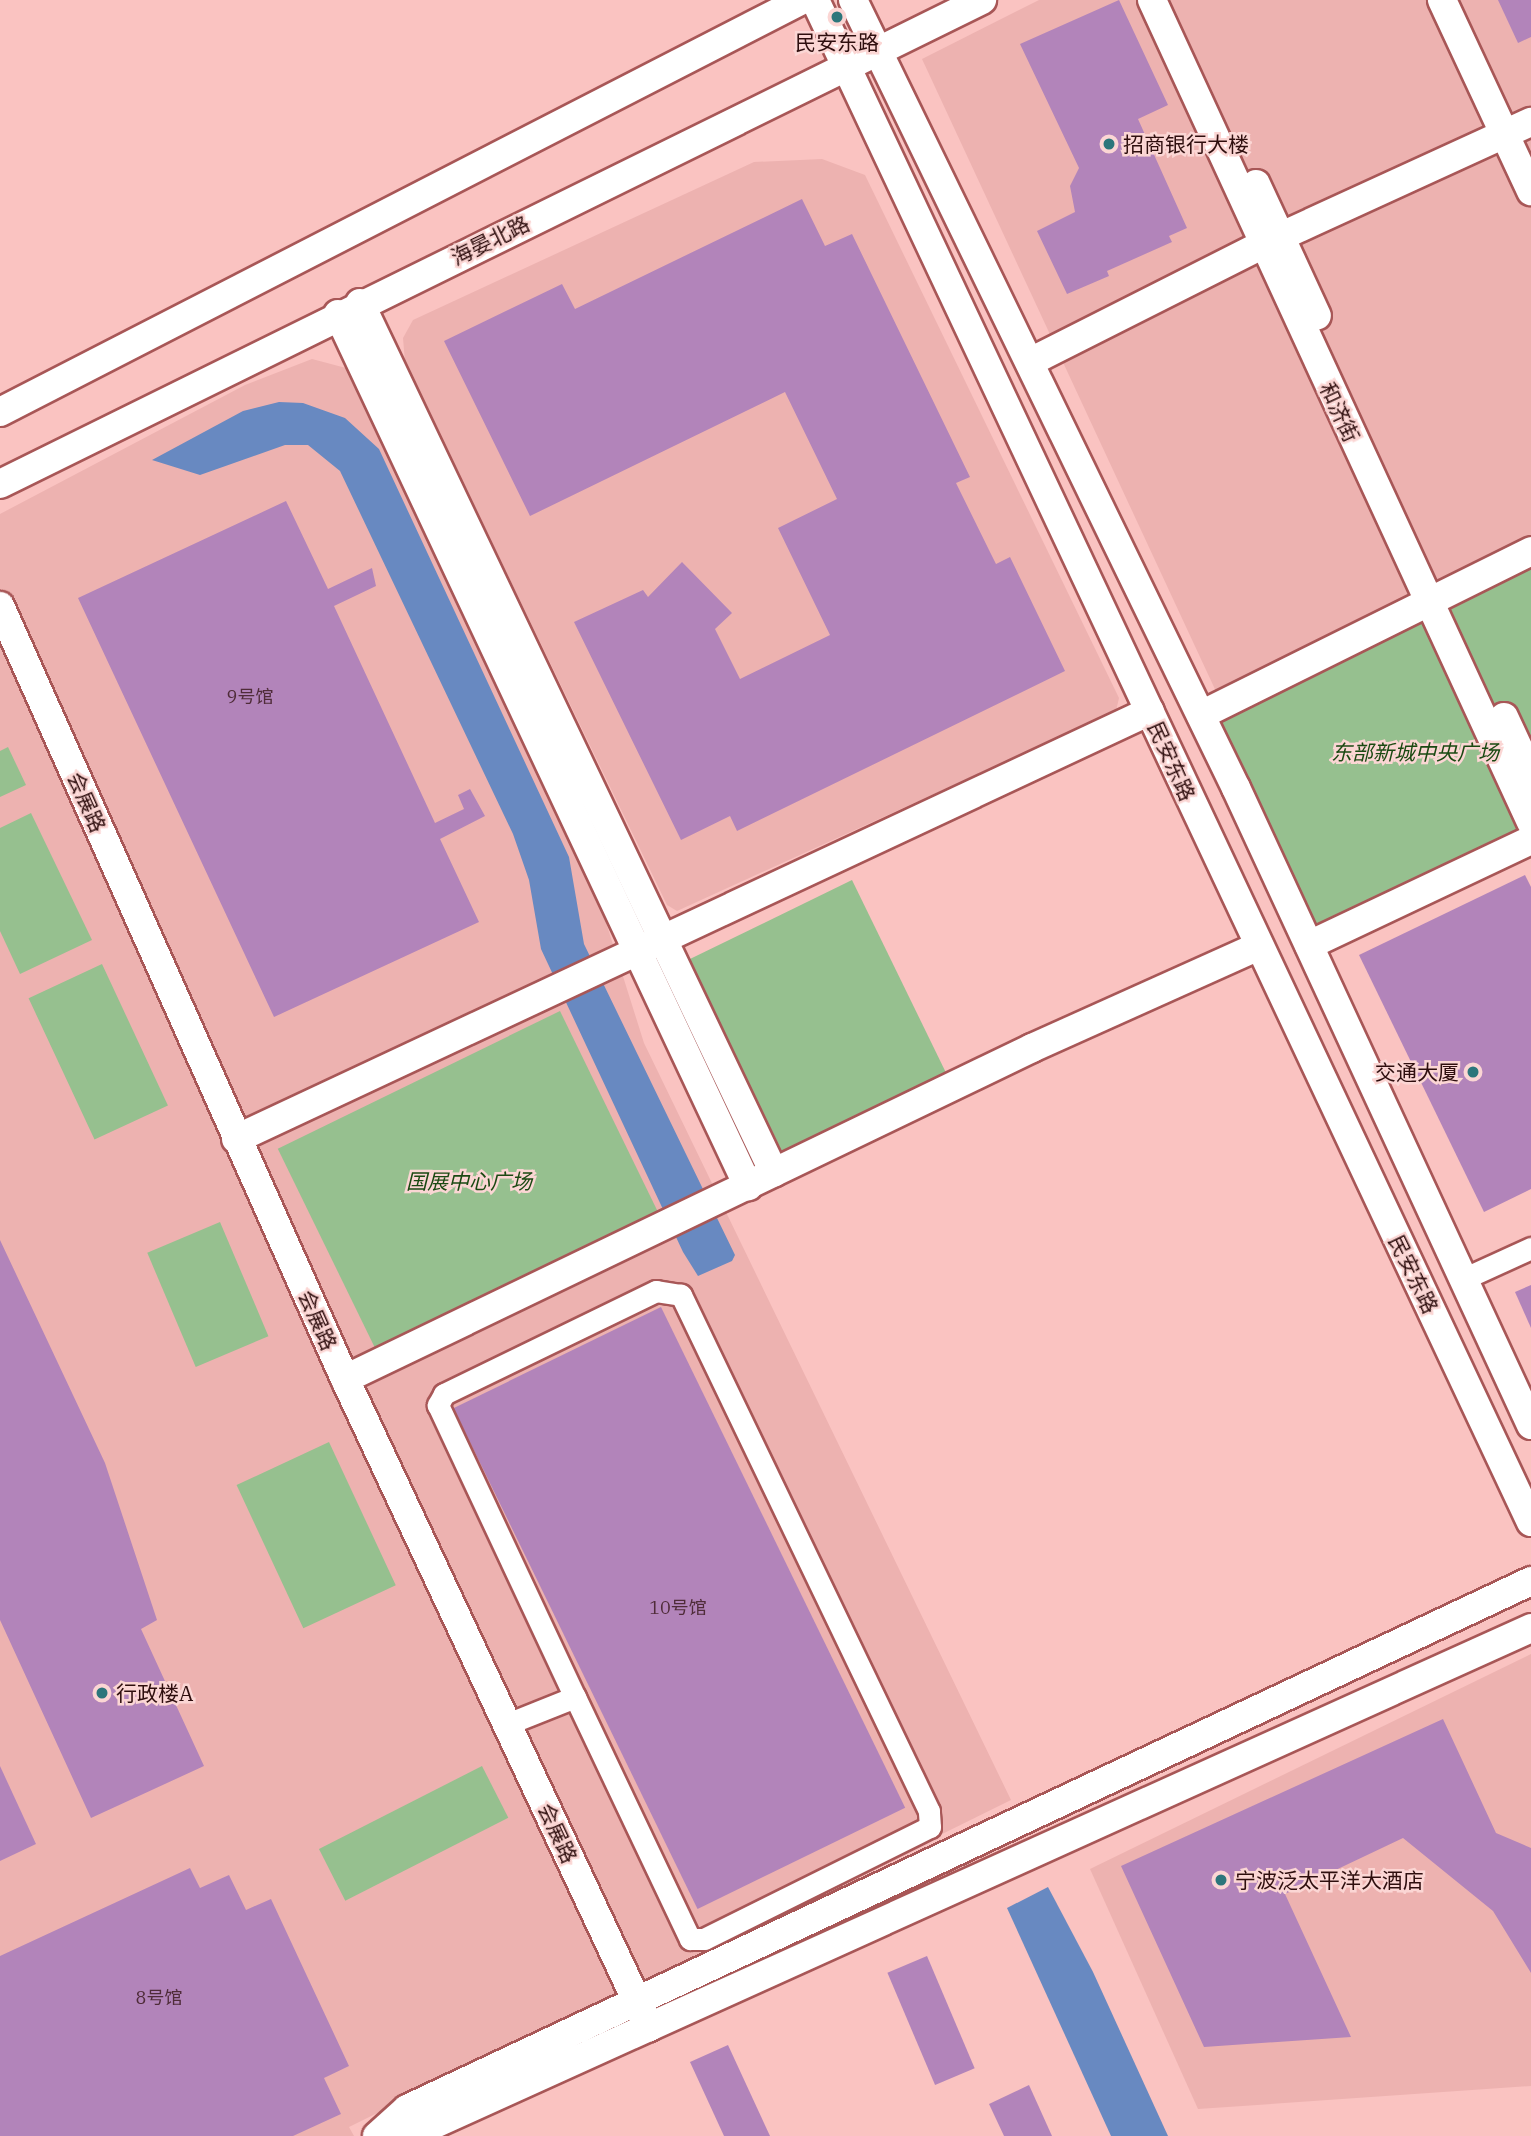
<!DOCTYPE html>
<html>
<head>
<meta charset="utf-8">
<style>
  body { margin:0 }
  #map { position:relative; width:1531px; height:2136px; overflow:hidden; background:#fac3c1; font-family:"IBM Plex Serif","Noto Sans SC",serif }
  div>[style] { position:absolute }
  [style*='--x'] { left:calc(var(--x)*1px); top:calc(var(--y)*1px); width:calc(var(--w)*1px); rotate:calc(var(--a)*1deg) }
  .built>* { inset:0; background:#edb2b0 }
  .green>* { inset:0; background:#96c08f; transform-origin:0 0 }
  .water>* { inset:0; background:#6889c1 }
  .building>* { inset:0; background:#b284ba; transform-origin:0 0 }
  .roads { filter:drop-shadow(2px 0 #a85757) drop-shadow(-2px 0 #a85757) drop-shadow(0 2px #a85757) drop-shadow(0 -2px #a85757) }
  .street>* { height:21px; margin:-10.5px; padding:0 10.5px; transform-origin:10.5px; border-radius:10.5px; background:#fff }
  .secondary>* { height:28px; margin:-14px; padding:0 14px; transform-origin:14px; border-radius:14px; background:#fff }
  .dots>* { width:19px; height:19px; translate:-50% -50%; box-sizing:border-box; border:4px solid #fbd6d4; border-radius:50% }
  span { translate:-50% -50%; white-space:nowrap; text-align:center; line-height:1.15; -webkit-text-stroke:5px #fbd6d4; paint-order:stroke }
  .number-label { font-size:18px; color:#4f2c39 }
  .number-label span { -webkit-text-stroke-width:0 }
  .poi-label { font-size:21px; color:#2e0e0e }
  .left { translate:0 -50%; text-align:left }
  .right { translate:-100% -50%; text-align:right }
  .street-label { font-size:21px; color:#2e0e0e }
  .park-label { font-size:21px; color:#1a4912; font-style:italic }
</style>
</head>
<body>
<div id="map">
  <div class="built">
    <i style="clip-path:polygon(1039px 0,1531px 0,1531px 546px,1220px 700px,922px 59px)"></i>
    <i style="clip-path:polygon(822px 159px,865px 175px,1119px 698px,1116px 711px,677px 911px,667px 905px,405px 362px,403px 338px,413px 320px,754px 162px)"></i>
    <i style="clip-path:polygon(312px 359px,346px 368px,533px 750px,598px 897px,644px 1043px,1011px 1800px,349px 2127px,354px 2136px,0 2136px,0 514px,245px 385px)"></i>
    <i style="clip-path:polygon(1531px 1654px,1531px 2086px,1198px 2109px,1090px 1869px)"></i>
  </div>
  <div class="green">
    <i style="clip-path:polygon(1531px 567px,1531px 823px,1314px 926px,1220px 720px)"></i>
    <i style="clip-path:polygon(8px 747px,26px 785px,0 797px,0 751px)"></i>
    <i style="clip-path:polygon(31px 813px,92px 940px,20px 974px,0 931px,0 828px)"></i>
    <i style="left:852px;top:880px;width:215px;height:182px;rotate:64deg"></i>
    <i style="left:102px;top:964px;width:156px;height:81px;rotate:65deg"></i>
    <i style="left:560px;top:1011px;width:226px;height:314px;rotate:64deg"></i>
    <i style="left:220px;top:1222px;width:124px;height:79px;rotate:67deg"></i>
    <i style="left:329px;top:1442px;width:158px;height:102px;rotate:65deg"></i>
    <i style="left:482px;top:1766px;width:58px;height:183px;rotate:63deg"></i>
  </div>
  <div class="water">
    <i style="clip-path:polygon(279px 402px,303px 403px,345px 418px,379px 449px,569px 857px,584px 944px,735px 1255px,732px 1261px,698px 1276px,683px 1252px,541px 949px,529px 880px,513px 834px,340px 471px,308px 445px,285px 445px,200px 475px,152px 460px,243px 411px)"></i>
    <i style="clip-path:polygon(1048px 1887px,1093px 1972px,1168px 2136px,1111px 2136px,1007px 1908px)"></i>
  </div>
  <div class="building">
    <i style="clip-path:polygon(1119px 0,1168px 105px,1138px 119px,1187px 228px,1169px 236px,1172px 242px,1107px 271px,1109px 276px,1067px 294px,1037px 231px,1075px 212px,1070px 186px,1079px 168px,1020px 44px)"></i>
    <i style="clip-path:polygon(1498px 0,1531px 0,1531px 37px,1518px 43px)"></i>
    <i style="clip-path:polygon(802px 199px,825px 246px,852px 234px,970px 477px,956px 483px,989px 550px,996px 564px,1010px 557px,1065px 671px,737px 831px,730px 816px,681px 840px,574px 622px,643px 590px,648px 597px,682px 562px,732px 613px,715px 629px,740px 679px,830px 635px,778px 528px,837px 499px,785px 392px,530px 516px,444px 341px,562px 284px,575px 309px)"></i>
    <i style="clip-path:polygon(286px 501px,328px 589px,372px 568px,376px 586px,334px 606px,435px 823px,464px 809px,458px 795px,470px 789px,485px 816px,440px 839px,479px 922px,274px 1017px,78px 598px)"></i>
    <i style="clip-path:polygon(1525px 875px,1531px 887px,1531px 1189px,1484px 1212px,1359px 955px)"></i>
    <i style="clip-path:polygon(0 1240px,105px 1463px,157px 1620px,141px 1629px,204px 1766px,91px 1818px,0 1620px)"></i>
    <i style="clip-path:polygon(1531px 1285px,1531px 1328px,1515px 1292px)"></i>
    <i style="left:661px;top:1307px;width:557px;height:231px;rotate:64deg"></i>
    <i style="clip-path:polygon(1443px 1719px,1496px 1833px,1531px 1848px,1531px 1973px,1493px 1911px,1403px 1838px,1285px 1894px,1351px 2037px,1204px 2047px,1121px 1866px)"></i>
    <i style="clip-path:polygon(0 1766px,36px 1844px,0 1861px)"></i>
    <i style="clip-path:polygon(190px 1868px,200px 1888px,229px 1875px,246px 1910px,271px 1899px,349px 2066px,324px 2078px,341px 2114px,293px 2136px,0 2136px,0 1956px)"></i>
    <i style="left:927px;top:1956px;width:122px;height:43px;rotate:67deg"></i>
    <i style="clip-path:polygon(728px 2045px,770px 2136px,724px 2136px,690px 2062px)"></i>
    <i style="clip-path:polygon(1029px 2085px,1052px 2136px,1004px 2136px,989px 2104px)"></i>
  </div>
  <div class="roads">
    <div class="street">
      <i style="--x:1463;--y:1279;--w:75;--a:-24.5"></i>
      <i style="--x:507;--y:1724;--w:73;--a:-21.7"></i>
      <i style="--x:575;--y:1697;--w:268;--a:64.6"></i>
      <i style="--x:690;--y:1939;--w:14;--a:0"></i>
      <i style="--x:704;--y:1939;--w:252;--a:-26.4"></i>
      <i style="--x:930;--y:1827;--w:16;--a:-94"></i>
      <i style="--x:929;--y:1811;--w:573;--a:-115.67"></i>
      <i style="--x:681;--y:1295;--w:25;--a:-171"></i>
      <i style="--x:656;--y:1291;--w:236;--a:154.1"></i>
      <i style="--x:444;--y:1394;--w:13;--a:119"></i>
      <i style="--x:438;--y:1405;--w:323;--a:64.9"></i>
    </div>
    <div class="secondary">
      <i style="--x:815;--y:0;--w:1682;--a:64.81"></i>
      <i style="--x:853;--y:0;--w:876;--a:64.08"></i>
      <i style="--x:1236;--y:788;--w:702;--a:65.15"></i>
      <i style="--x:1152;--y:0;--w:905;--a:65.25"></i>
      <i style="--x:1442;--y:0;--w:211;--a:65"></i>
      <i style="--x:1256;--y:184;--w:145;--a:65.2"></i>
      <i style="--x:360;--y:303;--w:963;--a:64.55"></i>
      <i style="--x:338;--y:314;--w:964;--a:64.82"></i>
      <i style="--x:1032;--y:361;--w:258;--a:-26.8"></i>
      <i style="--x:1262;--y:245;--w:296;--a:-24.6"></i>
      <i style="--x:0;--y:412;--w:902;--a:-27.19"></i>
      <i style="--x:0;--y:484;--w:1095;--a:-26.24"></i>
      <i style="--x:0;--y:606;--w:846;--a:65.95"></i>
      <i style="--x:345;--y:1379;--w:716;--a:64.87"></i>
      <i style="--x:1201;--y:715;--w:369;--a:-26.4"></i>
      <i style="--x:1504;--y:717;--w:64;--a:65"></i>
      <i style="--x:1309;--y:945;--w:246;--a:-25.3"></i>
      <i style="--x:236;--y:1139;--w:1009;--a:-25.09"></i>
      <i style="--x:345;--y:1379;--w:763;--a:-25.72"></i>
      <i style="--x:1032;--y:1048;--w:247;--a:-24.2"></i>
      <i style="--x:377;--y:2136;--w:40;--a:-42"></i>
      <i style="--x:407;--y:2109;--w:1242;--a:-25.16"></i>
      <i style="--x:398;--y:2136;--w:19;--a:-12"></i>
      <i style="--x:417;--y:2132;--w:1223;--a:-24.34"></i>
    </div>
  </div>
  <div class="dots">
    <i style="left:837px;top:17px;background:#2c767b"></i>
    <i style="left:1109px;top:144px;background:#2c767b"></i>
    <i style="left:1473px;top:1072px;background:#2c767b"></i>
    <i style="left:102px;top:1693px;background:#2c767b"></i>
    <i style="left:1221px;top:1880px;background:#2c767b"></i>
  </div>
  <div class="number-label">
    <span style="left:250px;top:697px">9号馆</span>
    <span style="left:678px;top:1608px">10号馆</span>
    <span style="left:159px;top:1998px">8号馆</span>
  </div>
  <div class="poi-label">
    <span style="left:837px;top:42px">民安东路</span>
    <span class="left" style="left:1123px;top:144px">招商银行大楼</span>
    <span class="right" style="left:1459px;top:1072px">交通大厦</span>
    <span class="left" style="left:116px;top:1693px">行政楼A</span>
    <span class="left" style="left:1235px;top:1880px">宁波泛太平洋大酒店</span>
  </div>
  <div class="street-label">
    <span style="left:490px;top:240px;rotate:-26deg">海晏北路</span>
    <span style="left:1340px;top:412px;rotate:65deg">和济街</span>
    <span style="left:1172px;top:761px;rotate:66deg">民安东路</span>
    <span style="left:87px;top:802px;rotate:66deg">会展路</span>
    <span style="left:1414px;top:1274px;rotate:64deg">民安东路</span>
    <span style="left:318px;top:1320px;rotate:66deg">会展路</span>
    <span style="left:558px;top:1833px;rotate:65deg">会展路</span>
  </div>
  <div class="park-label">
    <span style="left:1415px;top:752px">东部新城中央广场</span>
    <span style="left:469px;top:1181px">国展中心广场</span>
  </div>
</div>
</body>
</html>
